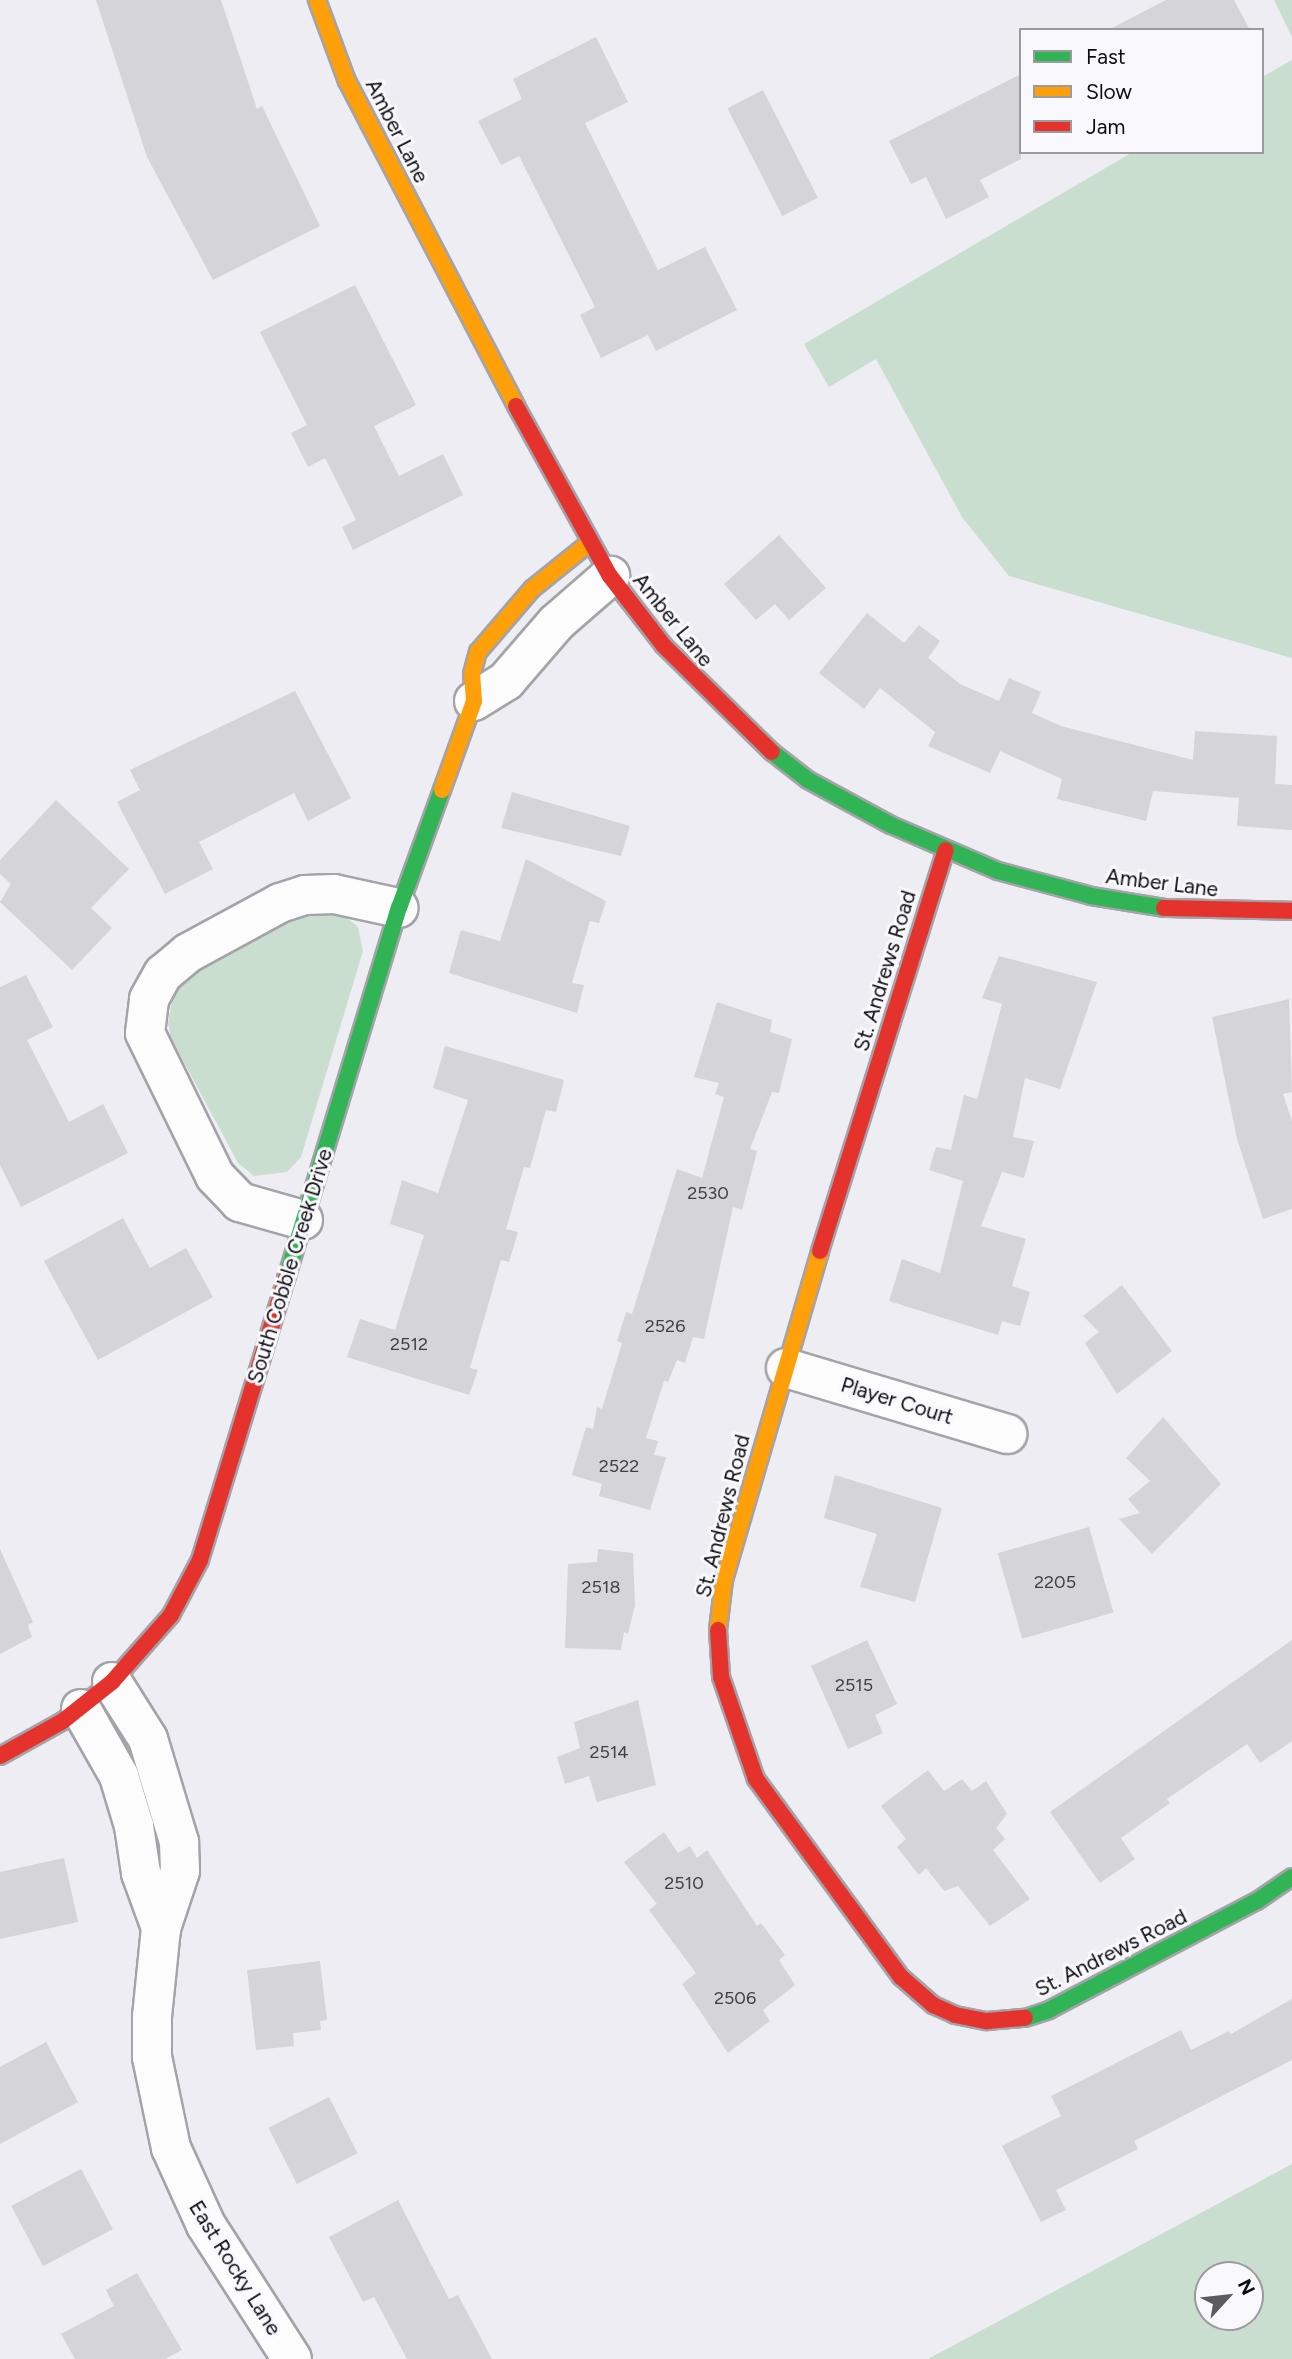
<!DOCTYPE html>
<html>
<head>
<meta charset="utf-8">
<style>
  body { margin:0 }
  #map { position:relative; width:1292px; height:2359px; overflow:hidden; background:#ededf3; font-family:Figtree,sans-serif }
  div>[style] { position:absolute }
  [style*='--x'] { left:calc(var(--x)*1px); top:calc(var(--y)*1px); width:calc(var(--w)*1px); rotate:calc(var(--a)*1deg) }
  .green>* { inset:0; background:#cadecf }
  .building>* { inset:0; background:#d4d4d9; transform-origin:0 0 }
  .roads { filter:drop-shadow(2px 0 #a3a3a8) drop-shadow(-2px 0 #a3a3a8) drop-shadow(0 2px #a3a3a8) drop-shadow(0 -2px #a3a3a8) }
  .street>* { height:38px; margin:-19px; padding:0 19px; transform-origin:19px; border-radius:19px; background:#fcfcfd }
  .fast>* { height:16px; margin:-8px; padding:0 8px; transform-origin:8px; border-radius:8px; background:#30b455 }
  .slow>* { height:16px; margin:-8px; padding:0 8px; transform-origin:8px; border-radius:8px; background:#ff9f0a }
  .jam>* { height:16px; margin:-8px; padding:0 8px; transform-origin:8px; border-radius:8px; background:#e5322d }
  span { translate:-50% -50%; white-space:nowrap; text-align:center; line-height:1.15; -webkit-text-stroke:6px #f9f8fd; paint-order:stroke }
  .number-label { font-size:18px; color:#403f43 }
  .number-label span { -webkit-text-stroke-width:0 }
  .street-label { font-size:21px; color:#0e0d11 }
  .legend { position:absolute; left:1019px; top:28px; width:245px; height:126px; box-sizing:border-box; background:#f9f8fd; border:2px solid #9b9a9f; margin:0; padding:9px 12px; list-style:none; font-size:21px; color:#0e0d11 }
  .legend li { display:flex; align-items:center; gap:14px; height:35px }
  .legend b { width:35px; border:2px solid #9b9a9f }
  .north { position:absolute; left:1194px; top:2261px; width:70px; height:70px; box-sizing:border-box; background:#f9f8fd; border:2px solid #9b9a9f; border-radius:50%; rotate:63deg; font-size:19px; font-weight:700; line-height:28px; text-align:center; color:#0e0d11 }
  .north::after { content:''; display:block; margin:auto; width:24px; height:32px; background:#5c5b60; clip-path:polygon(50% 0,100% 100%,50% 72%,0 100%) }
</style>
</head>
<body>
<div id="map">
  <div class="green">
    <i style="clip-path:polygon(1274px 0,1292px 0,1292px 37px)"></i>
    <i style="clip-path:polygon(1292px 60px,1292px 658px,1009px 576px,962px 517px,876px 359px,829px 387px,804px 344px,1133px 152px,1262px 152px,1262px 77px)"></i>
    <i style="clip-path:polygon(327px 912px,342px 914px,358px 927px,363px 951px,301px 1157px,287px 1172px,254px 1176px,238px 1163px,171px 1038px,168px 1023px,174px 992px,188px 977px,292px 918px)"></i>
    <i style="clip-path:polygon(evenodd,1292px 2164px,1292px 2359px,928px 2359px,1292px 2164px,1208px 2275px,1250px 2275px,1250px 2317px,1208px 2317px,1208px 2275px)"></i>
  </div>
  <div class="building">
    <i style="clip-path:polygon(96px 0,221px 0,257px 109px,262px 106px,320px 226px,213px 280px,147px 157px)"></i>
    <i style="clip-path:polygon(1166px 0,1234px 0,1250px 30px,1108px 30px)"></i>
    <i style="clip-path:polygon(596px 37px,628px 102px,585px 123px,658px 270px,705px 247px,737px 310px,656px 351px,648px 335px,601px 358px,580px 315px,595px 307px,519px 156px,501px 165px,478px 121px,522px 99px,513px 79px)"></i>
    <i style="clip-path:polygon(1021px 74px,1021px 159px,980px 180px,989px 197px,946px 219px,926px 177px,911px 184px,889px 141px)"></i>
    <i style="left:763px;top:90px;width:121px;height:40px;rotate:63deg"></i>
    <i style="clip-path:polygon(355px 285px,416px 405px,374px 426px,399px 476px,443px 454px,463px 495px,353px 550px,342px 527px,356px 520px,325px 458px,308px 467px,291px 433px,307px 425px,260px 332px)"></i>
    <i style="clip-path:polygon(779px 535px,826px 588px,789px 620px,775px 604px,756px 620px,724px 584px)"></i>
    <i style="clip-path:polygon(867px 613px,904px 643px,919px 625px,940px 641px,928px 658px,960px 684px,999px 701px,1009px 678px,1041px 692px,1032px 713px,1061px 726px,1193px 760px,1195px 731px,1277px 736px,1275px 784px,1292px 785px,1292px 830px,1237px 826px,1239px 798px,1153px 791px,1146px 821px,1057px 799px,1062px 779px,1000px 751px,990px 773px,928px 746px,935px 732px,880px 688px,864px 709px,819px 673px)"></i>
    <i style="clip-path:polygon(295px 691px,351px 798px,308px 821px,294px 793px,199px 842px,213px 869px,165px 894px,117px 802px,140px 790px,130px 770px)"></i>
    <i style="clip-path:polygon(512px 792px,630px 826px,621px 856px,501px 828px)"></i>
    <i style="clip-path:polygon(56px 800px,129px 869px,91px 908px,112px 928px,72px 970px,0 902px,11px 884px,0 874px,0 860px)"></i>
    <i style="clip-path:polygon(526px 859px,606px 901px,599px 923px,590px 921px,572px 983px,584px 985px,577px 1013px,449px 973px,461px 930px,500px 941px)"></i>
    <i style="clip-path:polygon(999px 956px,1097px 982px,1060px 1089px,1025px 1078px,1013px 1137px,1034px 1141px,1024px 1178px,1002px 1172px,981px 1226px,1026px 1239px,1012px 1286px,1030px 1292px,1020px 1326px,1002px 1321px,998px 1335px,889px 1301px,902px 1259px,940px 1273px,963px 1181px,929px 1170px,936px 1147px,951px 1150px,964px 1095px,977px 1099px,1002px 1004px,982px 998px)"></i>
    <i style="clip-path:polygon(26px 975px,53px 1027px,27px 1040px,69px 1122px,103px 1104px,128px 1153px,21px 1207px,0 1165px,0 987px)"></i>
    <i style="clip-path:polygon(1289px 999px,1292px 1092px,1283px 1094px,1292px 1121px,1292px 1209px,1263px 1219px,1237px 1139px,1212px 1017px)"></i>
    <i style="clip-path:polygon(717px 1002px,772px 1020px,770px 1032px,792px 1039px,779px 1093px,772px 1092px,750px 1149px,757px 1151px,742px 1210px,733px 1207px,704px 1339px,693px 1337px,685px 1363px,677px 1360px,668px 1382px,664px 1381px,646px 1438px,658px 1441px,654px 1455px,666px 1457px,650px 1510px,599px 1496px,602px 1484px,572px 1475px,586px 1427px,593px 1429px,597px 1407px,602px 1409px,622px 1343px,617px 1341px,626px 1312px,632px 1314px,677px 1169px,702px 1178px,724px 1097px,715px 1094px,719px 1083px,694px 1077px)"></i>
    <i style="clip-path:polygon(445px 1046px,564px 1080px,556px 1112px,546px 1110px,530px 1168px,524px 1167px,506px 1229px,518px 1232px,509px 1262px,501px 1260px,470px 1368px,478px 1370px,469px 1395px,347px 1357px,360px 1319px,395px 1330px,424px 1235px,390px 1224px,402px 1180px,438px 1193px,468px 1100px,433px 1088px)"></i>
    <i style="clip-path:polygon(123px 1218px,150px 1268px,186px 1248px,213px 1297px,98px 1360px,44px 1261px)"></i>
    <i style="clip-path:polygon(1122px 1285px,1172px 1351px,1117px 1394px,1085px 1343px,1099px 1332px,1083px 1316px)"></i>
    <i style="clip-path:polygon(1163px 1417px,1221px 1484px,1152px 1554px,1119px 1519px,1140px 1513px,1128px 1499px,1150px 1481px,1126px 1458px)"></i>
    <i style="clip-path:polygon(835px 1475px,942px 1508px,915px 1602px,860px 1587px,877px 1534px,824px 1518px)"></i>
    <i style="left:1089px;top:1527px;width:89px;height:95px;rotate:74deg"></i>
    <i style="clip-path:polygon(0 1549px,33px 1622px,28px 1625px,32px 1637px,0 1654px)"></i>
    <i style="clip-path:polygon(598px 1549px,633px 1553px,635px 1605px,628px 1634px,624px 1632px,621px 1650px,565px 1648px,568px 1564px,597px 1562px)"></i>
    <i style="clip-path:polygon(867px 1640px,897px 1704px,875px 1715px,883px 1733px,848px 1749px,811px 1666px)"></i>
    <i style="clip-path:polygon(1292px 1640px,1292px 1741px,1260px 1763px,1247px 1744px,1167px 1799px,1170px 1803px,1121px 1838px,1135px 1859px,1100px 1883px,1050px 1812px)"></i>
    <i style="clip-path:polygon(638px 1700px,656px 1785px,597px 1802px,589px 1776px,565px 1784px,557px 1757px,580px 1748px,574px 1722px)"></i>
    <i style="clip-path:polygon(928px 1770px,944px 1791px,962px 1779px,972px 1791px,986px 1781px,1007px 1814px,996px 1828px,1005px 1839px,993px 1850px,1030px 1899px,990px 1926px,958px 1886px,944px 1891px,926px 1868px,919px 1875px,897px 1847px,906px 1839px,881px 1806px)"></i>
    <i style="clip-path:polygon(664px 1832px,678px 1853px,690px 1846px,697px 1858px,707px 1850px,757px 1926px,761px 1923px,785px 1955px,779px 1960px,795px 1985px,763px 2010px,770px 2021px,728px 2053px,682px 1984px,696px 1973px,649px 1910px,657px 1904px,624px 1862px)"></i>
    <i style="clip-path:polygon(64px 1858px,78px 1922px,0 1939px,0 1872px)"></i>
    <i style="clip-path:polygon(320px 1961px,327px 2020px,320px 2021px,321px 2030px,293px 2033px,294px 2046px,256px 2050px,247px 1970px)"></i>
    <i style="clip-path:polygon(1292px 1999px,1292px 2060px,1134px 2141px,1138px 2149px,1056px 2190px,1066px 2210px,1041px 2222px,1002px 2146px,1061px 2116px,1051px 2096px,1181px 2030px,1191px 2050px,1229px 2031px,1231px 2034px)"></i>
    <i style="clip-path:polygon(46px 2042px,78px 2102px,0 2144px,0 2067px)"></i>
    <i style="left:329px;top:2097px;width:63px;height:68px;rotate:63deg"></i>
    <i style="left:81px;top:2169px;width:68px;height:79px;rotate:62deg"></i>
    <i style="clip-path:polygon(398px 2200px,449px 2299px,458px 2295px,492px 2359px,407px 2359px,374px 2297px,363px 2302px,329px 2237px)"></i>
    <i style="clip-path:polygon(137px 2273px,182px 2350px,165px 2359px,75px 2359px,61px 2334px,114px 2306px,106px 2290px)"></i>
  </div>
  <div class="roads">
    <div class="street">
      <i style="--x:474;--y:701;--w:38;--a:-32"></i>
      <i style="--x:506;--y:681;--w:77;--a:-49.2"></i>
      <i style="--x:556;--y:623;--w:72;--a:-41"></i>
      <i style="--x:303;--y:1220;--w:66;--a:-164.1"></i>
      <i style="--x:240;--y:1202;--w:36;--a:-134"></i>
      <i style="--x:215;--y:1176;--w:159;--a:-116.1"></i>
      <i style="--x:145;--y:1033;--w:34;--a:-83"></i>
      <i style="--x:149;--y:999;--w:29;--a:-61"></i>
      <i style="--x:163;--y:974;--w:33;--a:-40"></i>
      <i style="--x:188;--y:953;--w:105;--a:-28.5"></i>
      <i style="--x:280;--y:903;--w:26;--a:-18"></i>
      <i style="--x:305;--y:895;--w:29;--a:-2"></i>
      <i style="--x:334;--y:894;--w:66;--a:12.2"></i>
      <i style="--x:786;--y:1368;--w:231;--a:16.6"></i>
      <i style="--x:112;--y:1682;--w:67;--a:57.7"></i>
      <i style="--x:148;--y:1739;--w:108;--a:73.2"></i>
      <i style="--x:179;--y:1842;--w:29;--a:88"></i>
      <i style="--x:180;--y:1871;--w:60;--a:108.4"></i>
      <i style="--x:161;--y:1928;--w:88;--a:95.8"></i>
      <i style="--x:152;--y:2016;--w:41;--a:90"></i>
      <i style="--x:152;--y:2057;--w:93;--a:78.2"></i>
      <i style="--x:171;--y:2148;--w:85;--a:65.6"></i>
      <i style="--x:206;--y:2225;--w:159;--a:57.3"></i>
      <i style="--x:81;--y:1709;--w:77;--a:60.4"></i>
      <i style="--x:119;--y:1776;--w:52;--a:73.3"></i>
      <i style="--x:134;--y:1826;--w:48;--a:81.5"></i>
      <i style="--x:141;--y:1873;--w:59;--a:70"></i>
    </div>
    <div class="fast">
      <i style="--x:772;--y:752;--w:46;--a:37.9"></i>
      <i style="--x:808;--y:780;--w:94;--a:28.5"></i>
      <i style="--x:891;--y:825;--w:116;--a:23.3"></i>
      <i style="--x:998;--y:871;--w:96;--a:15"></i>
      <i style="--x:1091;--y:896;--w:74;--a:9.3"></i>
      <i style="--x:286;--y:1279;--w:388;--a:-73.1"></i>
      <i style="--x:399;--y:908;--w:126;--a:-70"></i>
      <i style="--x:1025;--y:2018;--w:25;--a:-18"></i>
      <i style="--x:1049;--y:2010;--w:235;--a:-27.7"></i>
      <i style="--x:1257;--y:1901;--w:42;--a:-34.4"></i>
    </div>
    <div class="slow">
      <i style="--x:317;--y:0;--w:86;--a:69.7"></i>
      <i style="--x:347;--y:81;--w:366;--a:62.5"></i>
      <i style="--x:442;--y:790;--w:95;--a:-70.2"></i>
      <i style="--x:474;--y:701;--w:27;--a:-94"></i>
      <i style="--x:472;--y:674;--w:23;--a:-75"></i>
      <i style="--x:478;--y:652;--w:83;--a:-49.4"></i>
      <i style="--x:532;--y:589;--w:73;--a:-38.9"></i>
      <i style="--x:718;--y:1630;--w:50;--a:-83.2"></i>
      <i style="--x:724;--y:1580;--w:343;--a:-73.7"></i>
    </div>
    <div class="jam">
      <i style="--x:516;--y:406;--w:194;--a:61.1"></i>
      <i style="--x:610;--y:576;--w:88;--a:52.4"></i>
      <i style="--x:664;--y:646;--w:151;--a:44.5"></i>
      <i style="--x:1164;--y:908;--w:128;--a:1.3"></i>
      <i style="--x:820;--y:1251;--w:420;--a:-72.6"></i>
      <i style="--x:718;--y:1630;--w:47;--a:86.3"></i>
      <i style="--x:721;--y:1677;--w:108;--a:71.1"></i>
      <i style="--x:756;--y:1779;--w:245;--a:53.8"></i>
      <i style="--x:901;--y:1977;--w:43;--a:41.2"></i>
      <i style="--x:933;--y:2005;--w:24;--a:24"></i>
      <i style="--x:955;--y:2015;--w:33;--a:11"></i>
      <i style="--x:987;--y:2021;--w:38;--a:-5"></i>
      <i style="--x:0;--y:1756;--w:72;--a:-29.1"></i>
      <i style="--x:63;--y:1721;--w:63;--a:-38.5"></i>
      <i style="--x:112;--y:1682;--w:89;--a:-48.6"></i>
      <i style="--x:171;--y:1615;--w:62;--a:-62.2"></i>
      <i style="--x:200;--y:1560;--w:294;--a:-73"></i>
    </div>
  </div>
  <div class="number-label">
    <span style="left:708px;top:1193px">2530</span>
    <span style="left:665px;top:1326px">2526</span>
    <span style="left:409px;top:1344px">2512</span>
    <span style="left:619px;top:1466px">2522</span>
    <span style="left:1055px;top:1582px">2205</span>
    <span style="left:601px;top:1587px">2518</span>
    <span style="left:854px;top:1685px">2515</span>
    <span style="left:609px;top:1752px">2514</span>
    <span style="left:684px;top:1883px">2510</span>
    <span style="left:735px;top:1998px">2506</span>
  </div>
  <div class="street-label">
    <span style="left:397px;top:131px;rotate:63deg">Amber Lane</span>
    <span style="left:673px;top:620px;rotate:51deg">Amber Lane</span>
    <span style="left:1162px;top:883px;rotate:7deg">Amber Lane</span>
    <span style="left:885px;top:971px;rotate:-73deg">St. Andrews Road</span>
    <span style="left:290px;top:1266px;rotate:-73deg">South Cobble Creek Drive</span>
    <span style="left:897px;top:1401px;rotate:17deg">Player Court</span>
    <span style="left:723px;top:1516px;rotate:-76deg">St. Andrews Road</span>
    <span style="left:1111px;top:1953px;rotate:-27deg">St. Andrews Road</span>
    <span style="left:235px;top:2268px;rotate:58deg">East Rocky Lane</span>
  </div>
  <ul class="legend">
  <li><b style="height:9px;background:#30b455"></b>Fast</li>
  <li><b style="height:9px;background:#ff9f0a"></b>Slow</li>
  <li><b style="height:9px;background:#e5322d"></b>Jam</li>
  </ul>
  <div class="north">N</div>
</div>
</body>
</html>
